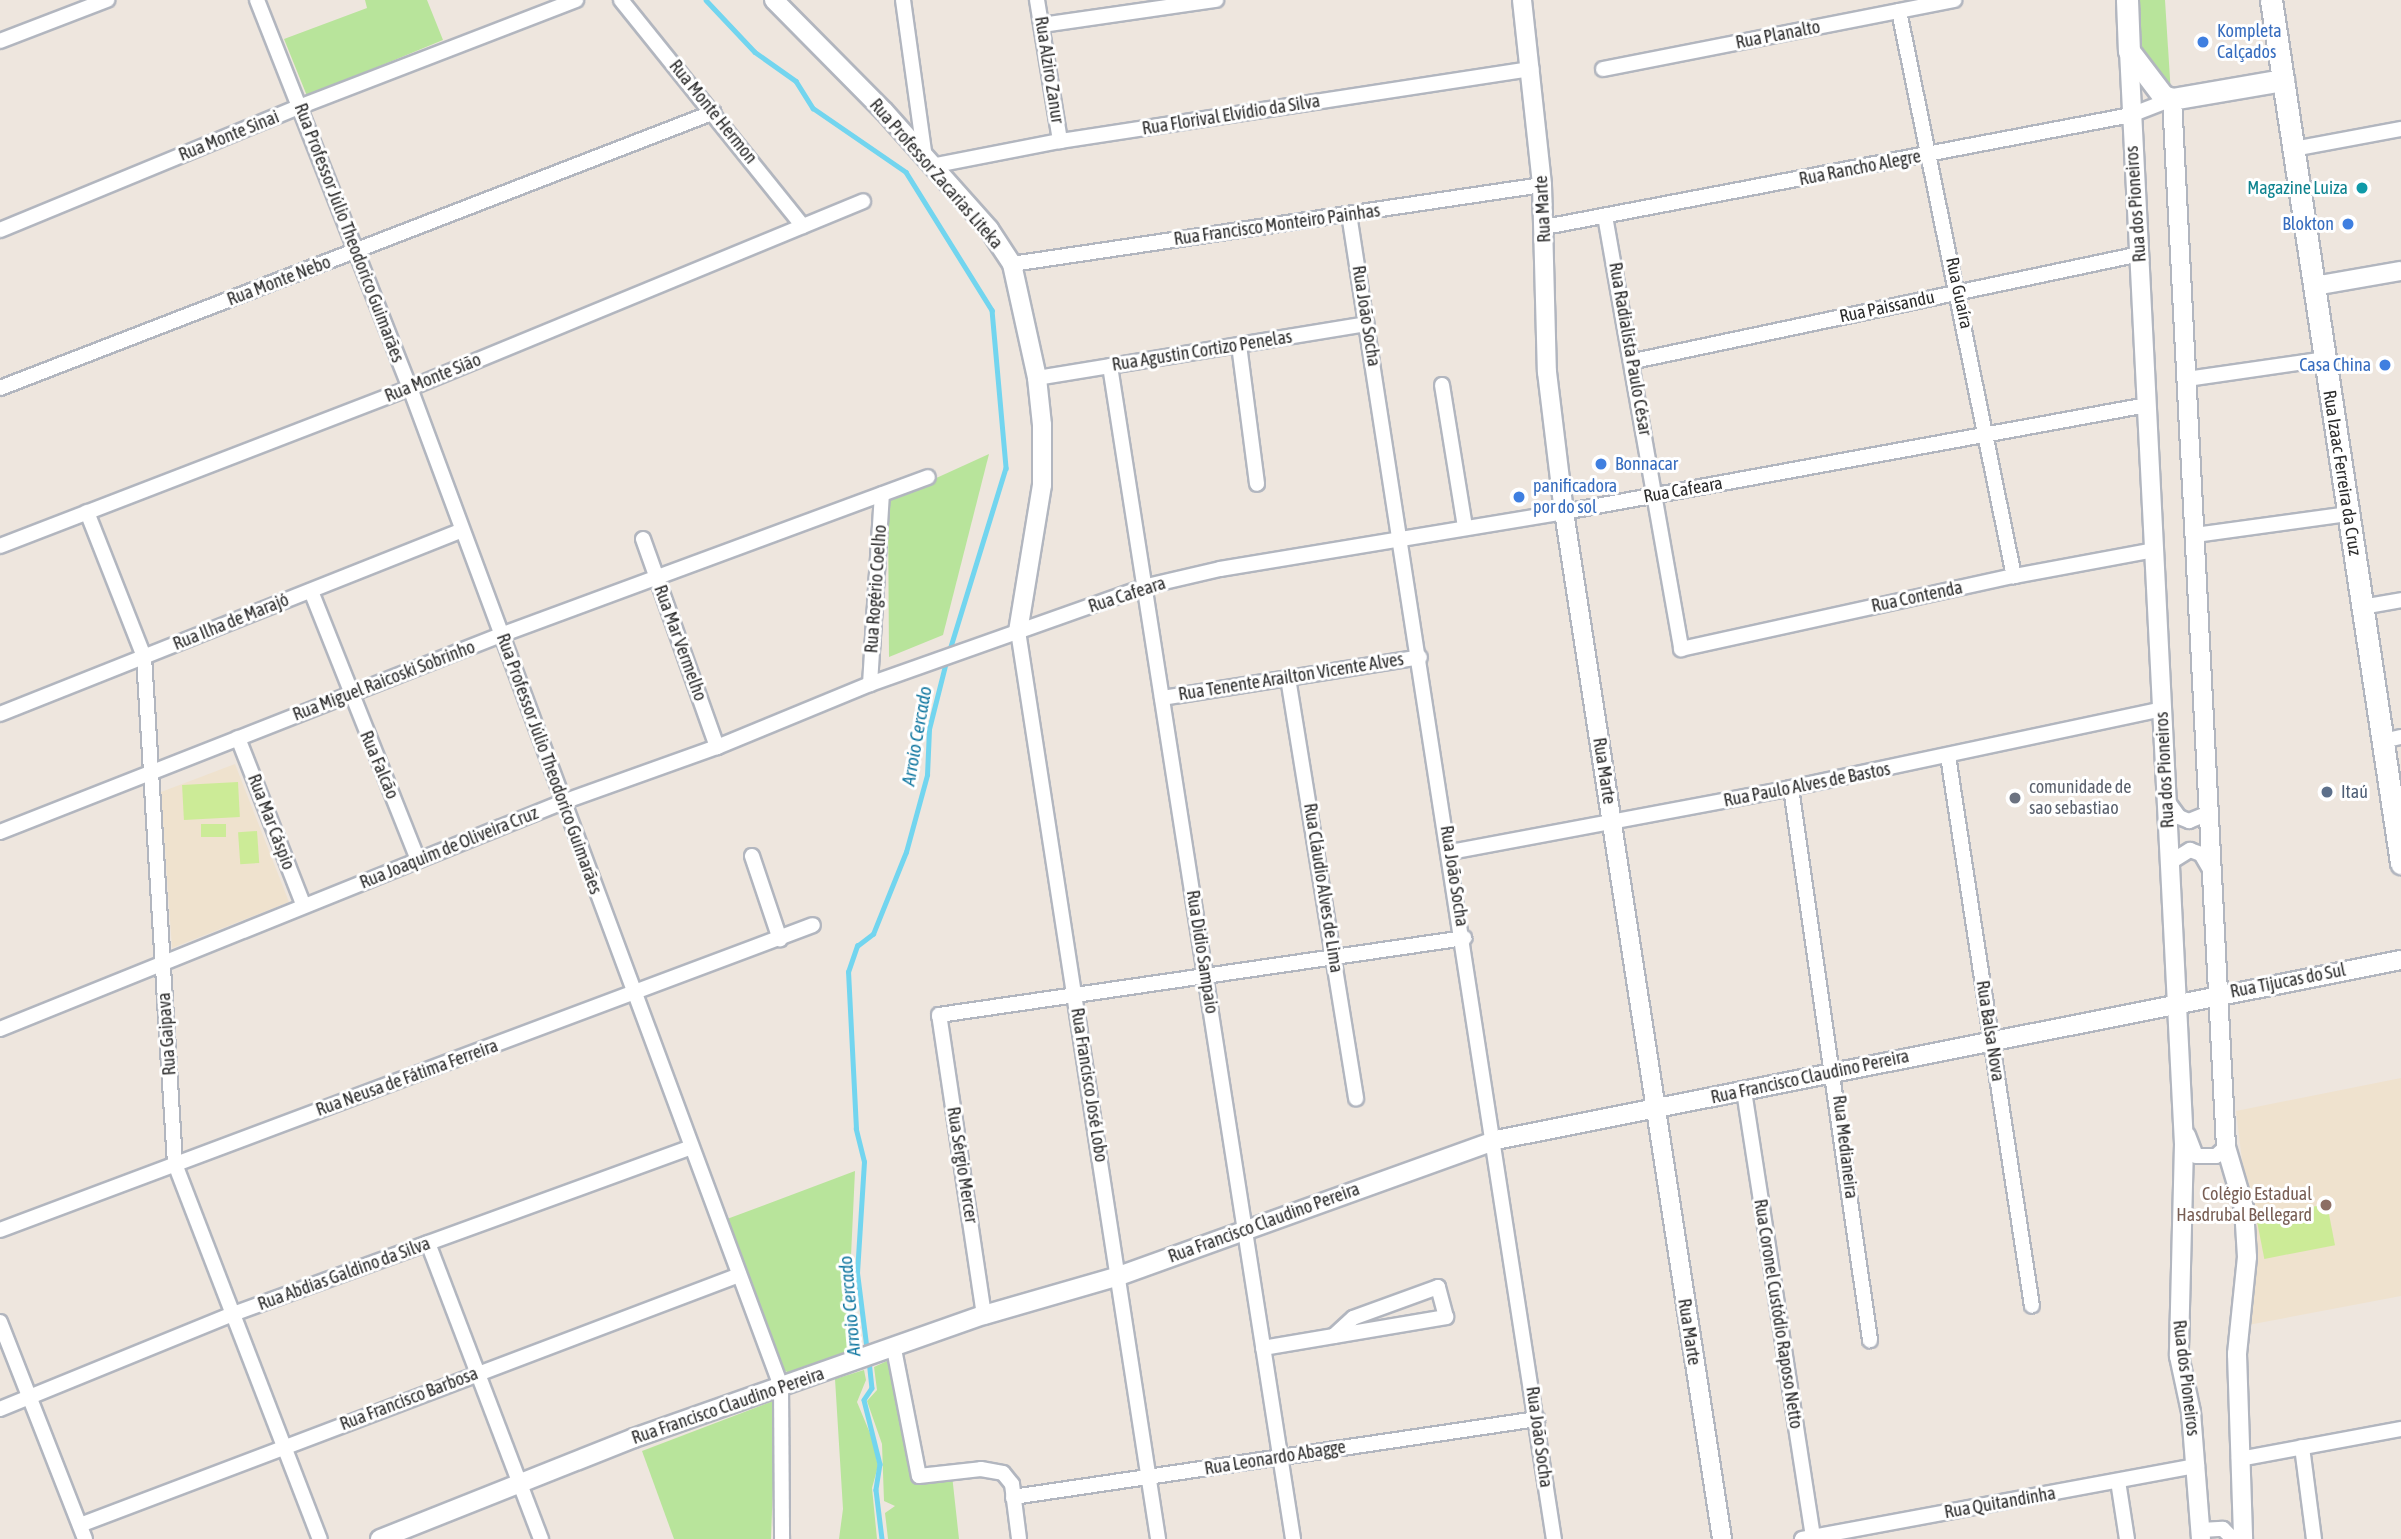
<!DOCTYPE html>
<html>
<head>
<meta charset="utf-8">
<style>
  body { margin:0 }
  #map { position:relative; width:2401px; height:1539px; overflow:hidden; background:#eee6de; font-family:"Asap Condensed",sans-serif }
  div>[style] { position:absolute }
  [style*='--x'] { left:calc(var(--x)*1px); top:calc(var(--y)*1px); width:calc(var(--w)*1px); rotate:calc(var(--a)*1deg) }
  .education>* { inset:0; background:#efe2ce }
  .green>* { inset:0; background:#b8e49b }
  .pitch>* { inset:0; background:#cceb97; transform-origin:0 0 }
  .stream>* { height:4.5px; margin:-2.25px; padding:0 2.25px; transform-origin:2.25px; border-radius:2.25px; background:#72d5ef }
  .roads { filter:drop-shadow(2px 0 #b2b6bf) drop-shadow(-2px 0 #b2b6bf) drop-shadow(0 2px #b2b6bf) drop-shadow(0 -2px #b2b6bf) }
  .minor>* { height:14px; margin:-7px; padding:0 7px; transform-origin:7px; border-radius:7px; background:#fff }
  .tertiary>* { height:18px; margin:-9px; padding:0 9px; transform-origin:9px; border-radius:9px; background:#fff }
  .secondary>* { height:21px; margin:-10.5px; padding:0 10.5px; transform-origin:10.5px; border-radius:10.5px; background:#fff }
  .dots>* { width:19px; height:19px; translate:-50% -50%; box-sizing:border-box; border:4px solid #fff; border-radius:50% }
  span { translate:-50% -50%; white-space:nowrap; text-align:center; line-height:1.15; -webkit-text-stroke:6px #fff; paint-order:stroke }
  .shop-label { font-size:18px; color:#366cbe }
  .left { translate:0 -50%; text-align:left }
  .right { translate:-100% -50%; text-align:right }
  .street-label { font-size:18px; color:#2c2c2c }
  .culture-label { font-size:18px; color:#0d838f }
  .worship-label { font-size:18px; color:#5b616d }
  .service-label { font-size:18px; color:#4e5e75 }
  .education-label { font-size:18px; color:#785e54 }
  .water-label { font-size:19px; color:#0d759f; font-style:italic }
</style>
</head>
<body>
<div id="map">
  <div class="education">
    <i style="clip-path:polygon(235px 764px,289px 902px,172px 948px,161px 792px)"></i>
    <i style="clip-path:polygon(2401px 1078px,2401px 1296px,2248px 1325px,2255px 1267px,2236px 1111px)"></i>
  </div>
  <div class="green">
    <i style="clip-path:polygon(365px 0,427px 0,443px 40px,307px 96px,284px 39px,367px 8px)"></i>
    <i style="clip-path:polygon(2128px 0,2165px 0,2171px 95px,2145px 74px)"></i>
    <i style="clip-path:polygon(989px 454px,943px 635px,889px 657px,888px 500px)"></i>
    <i style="clip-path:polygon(855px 1171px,850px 1277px,861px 1346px,789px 1373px,780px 1368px,727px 1219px)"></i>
    <i style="clip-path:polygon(887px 1361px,917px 1480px,952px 1475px,959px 1539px,888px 1539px,885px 1513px,895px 1506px,884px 1501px,882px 1444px,867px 1401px,877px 1390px,874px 1367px)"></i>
    <i style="clip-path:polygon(864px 1370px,866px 1380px,857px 1402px,872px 1438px,878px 1466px,872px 1488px,877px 1539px,839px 1539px,843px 1509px,835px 1379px)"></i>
    <i style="clip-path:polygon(776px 1400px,771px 1539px,674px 1539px,642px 1451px)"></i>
  </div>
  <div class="pitch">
    <i style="left:238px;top:782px;width:35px;height:56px;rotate:87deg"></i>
    <i style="left:226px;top:824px;width:13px;height:25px;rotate:90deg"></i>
    <i style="left:257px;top:831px;width:32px;height:19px;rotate:86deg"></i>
    <i style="left:2327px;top:1204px;width:42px;height:72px;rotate:79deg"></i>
  </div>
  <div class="stream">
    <i style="--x:706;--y:0;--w:71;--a:46.7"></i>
    <i style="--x:755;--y:52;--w:50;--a:35.3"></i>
    <i style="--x:796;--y:81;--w:32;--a:58"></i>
    <i style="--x:813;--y:108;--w:113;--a:34.5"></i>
    <i style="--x:906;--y:172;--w:163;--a:58.1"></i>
    <i style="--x:992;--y:310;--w:159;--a:84.9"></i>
    <i style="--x:1006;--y:468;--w:194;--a:107.1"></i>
    <i style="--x:867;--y:1352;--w:80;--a:-97.2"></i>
    <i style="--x:857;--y:1273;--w:111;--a:-86.4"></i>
    <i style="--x:864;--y:1162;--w:34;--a:-104"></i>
    <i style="--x:856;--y:1129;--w:157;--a:-92.9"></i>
    <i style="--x:848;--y:972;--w:28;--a:-71"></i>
    <i style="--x:857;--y:946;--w:20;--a:-37"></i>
    <i style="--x:873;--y:934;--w:88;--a:-68.1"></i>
    <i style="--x:906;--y:852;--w:80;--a:-74.7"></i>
    <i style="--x:927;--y:775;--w:46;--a:-87.5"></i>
    <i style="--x:929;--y:729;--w:69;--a:-75.8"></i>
    <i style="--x:869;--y:1360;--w:28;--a:84"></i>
    <i style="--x:872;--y:1388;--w:14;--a:124"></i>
    <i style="--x:864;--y:1400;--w:66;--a:76"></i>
    <i style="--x:880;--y:1464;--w:26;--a:99"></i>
    <i style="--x:876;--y:1490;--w:49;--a:83"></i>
  </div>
  <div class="roads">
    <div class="minor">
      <i style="--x:257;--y:0;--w:417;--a:68.5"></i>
      <i style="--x:410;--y:388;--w:1065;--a:69.61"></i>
      <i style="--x:781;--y:1386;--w:153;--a:89.6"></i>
      <i style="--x:621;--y:0;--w:290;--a:51.2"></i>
      <i style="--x:903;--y:0;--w:160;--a:82.1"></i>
      <i style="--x:1037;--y:0;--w:143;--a:80.7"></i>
      <i style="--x:1899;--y:11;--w:577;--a:78.5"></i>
      <i style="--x:1042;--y:25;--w:176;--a:-8.2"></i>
      <i style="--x:0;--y:41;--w:115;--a:-21"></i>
      <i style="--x:1603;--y:69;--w:358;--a:-11.1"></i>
      <i style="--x:2293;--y:149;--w:110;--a:-10.5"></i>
      <i style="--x:931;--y:166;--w:131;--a:-11"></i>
      <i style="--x:1060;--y:141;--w:477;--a:-8.7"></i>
      <i style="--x:1349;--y:214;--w:1341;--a:81.21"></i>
      <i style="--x:1605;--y:216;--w:440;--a:80"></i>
      <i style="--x:1681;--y:649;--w:341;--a:-12.4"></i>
      <i style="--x:2014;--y:576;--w:142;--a:-10.5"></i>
      <i style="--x:1545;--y:227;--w:597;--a:-10.82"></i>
      <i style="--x:2131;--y:115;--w:44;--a:-21.3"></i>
      <i style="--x:0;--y:230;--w:323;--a:-22.4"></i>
      <i style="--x:299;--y:107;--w:297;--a:-21.1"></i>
      <i style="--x:1012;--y:264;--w:536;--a:-8.48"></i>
      <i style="--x:1239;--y:345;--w:140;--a:82.6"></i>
      <i style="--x:1634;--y:361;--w:517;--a:-11.94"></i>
      <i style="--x:1110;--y:366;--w:1187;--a:81.13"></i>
      <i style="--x:1037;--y:378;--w:334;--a:-9.3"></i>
      <i style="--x:2187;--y:379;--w:139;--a:-8.2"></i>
      <i style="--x:1442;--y:385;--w:144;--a:80.8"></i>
      <i style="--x:0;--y:388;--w:765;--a:-21.13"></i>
      <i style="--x:87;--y:512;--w:156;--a:68.5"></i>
      <i style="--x:144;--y:657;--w:508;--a:86.5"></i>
      <i style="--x:175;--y:1164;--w:402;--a:68.9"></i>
      <i style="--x:2195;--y:535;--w:154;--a:-7.8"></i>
      <i style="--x:643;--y:539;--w:221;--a:70.4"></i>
      <i style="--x:0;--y:546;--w:439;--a:-21.1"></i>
      <i style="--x:410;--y:388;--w:490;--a:-22.4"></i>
      <i style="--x:311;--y:591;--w:289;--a:68.3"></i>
      <i style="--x:2362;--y:607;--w:40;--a:-10"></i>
      <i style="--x:1018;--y:631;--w:919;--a:81.23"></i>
      <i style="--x:1288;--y:678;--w:426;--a:80.8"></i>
      <i style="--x:870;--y:684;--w:190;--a:-86.4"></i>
      <i style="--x:1162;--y:698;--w:261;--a:-9"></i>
      <i style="--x:0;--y:714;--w:497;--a:-21.7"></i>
      <i style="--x:238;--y:738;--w:180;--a:68.6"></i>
      <i style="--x:2383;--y:741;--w:18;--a:-13"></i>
      <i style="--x:1948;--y:756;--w:556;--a:81.32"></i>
      <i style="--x:1791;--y:788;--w:558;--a:81.86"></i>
      <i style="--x:2166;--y:799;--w:22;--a:54"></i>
      <i style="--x:2179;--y:817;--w:11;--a:22"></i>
      <i style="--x:2189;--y:821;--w:22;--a:-22"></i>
      <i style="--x:0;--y:832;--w:538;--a:-21.47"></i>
      <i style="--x:501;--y:635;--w:455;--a:-20.3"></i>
      <i style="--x:1450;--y:852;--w:347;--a:-10.6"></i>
      <i style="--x:1791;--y:788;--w:379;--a:-12"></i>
      <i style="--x:752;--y:856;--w:88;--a:71.4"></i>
      <i style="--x:2169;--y:863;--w:25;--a:-32"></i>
      <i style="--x:2190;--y:850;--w:12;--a:20"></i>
      <i style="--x:2201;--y:854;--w:20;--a:60"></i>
      <i style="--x:0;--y:1029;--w:607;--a:-21.96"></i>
      <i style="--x:563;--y:802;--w:164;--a:-19.7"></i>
      <i style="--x:717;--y:747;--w:165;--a:-22.4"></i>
      <i style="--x:870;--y:684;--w:294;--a:-19.5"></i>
      <i style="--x:1147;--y:586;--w:75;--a:-13.1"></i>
      <i style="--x:1220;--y:569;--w:349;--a:-9.4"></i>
      <i style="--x:1564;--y:512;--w:593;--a:-10.4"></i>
      <i style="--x:1744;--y:1091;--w:451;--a:81.2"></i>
      <i style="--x:2188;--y:1135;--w:22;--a:69"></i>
      <i style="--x:2196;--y:1156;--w:20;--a:0"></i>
      <i style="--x:2216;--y:1156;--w:13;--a:-42"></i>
      <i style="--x:0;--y:1230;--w:868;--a:-20.56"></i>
      <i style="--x:428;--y:1243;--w:317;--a:69.1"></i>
      <i style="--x:984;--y:1315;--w:303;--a:-98.5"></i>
      <i style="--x:939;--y:1015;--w:531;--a:-8.34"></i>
      <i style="--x:0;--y:1322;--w:233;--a:68.6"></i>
      <i style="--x:1263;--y:1348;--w:72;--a:-9.6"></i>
      <i style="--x:1334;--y:1336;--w:114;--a:-9.6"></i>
      <i style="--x:1446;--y:1317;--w:31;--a:-105"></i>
      <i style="--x:1438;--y:1287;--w:90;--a:160"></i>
      <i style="--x:1353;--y:1318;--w:26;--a:137"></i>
      <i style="--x:894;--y:1349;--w:129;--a:78.9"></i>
      <i style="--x:919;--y:1476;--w:62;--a:-6.4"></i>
      <i style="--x:981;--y:1469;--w:22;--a:10"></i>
      <i style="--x:1003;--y:1473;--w:14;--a:51"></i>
      <i style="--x:1012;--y:1484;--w:55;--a:82.7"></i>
      <i style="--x:0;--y:1409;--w:252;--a:-22.2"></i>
      <i style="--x:233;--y:1314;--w:487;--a:-20"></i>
      <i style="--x:2302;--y:1447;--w:93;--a:82.6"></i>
      <i style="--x:2239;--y:1459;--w:165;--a:-10.5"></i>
      <i style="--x:2118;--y:1481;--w:59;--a:81.2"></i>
      <i style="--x:1013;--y:1497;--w:530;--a:-8.47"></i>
      <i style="--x:80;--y:1525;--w:705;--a:-20.77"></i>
      <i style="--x:2201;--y:1530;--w:22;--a:-3"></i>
      <i style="--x:2223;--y:1529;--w:14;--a:45"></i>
      <i style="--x:1802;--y:1539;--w:402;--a:-10.5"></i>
    </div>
    <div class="tertiary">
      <i style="--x:774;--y:0;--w:156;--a:45.3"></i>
      <i style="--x:884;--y:111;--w:158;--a:48.3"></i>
      <i style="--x:989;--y:229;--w:42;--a:56.7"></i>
      <i style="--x:1012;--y:264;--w:117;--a:77.6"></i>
      <i style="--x:1037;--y:378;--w:47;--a:83.9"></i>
      <i style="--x:1042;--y:425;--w:60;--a:90"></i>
      <i style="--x:1042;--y:485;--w:148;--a:99.3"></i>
      <i style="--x:1522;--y:0;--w:186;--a:83.8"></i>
      <i style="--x:1542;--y:185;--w:187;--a:88.5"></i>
      <i style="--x:1547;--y:372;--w:141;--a:83.1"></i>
      <i style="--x:1564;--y:512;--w:1039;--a:81.25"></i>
      <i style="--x:2129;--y:51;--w:1094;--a:87.12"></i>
      <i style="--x:2184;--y:1144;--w:212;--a:91.4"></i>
      <i style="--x:2179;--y:1356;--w:57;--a:77.9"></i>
      <i style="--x:2191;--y:1412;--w:127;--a:85.5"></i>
      <i style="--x:2172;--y:99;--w:1049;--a:87.05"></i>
      <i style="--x:2226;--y:1147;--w:64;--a:73.6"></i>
      <i style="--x:2244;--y:1208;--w:49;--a:86.5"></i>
      <i style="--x:2247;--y:1257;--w:98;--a:95.9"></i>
      <i style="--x:2237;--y:1354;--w:185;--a:88.1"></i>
      <i style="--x:2314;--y:286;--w:88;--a:-9.8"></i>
      <i style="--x:380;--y:1539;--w:273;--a:-21.7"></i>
      <i style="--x:634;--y:1438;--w:371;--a:-19.4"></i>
      <i style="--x:984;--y:1315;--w:141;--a:-16.1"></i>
      <i style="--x:1119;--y:1276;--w:401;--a:-19.8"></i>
      <i style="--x:1496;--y:1140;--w:923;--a:-11.25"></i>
    </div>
    <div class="secondary">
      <i style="--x:2127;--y:0;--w:51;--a:87.8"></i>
      <i style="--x:2129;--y:51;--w:56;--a:52.9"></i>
      <i style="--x:2163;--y:96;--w:9;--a:18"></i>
      <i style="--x:2172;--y:99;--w:113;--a:-9.7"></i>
      <i style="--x:2271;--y:0;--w:873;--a:81.43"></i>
    </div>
  </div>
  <div class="dots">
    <i style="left:2203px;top:42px;background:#3f7fe0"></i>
    <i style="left:2362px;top:188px;background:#0f9aa8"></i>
    <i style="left:2348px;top:224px;background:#3f7fe0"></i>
    <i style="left:2385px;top:365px;background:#3f7fe0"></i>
    <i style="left:1601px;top:464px;background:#3f7fe0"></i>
    <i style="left:1519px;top:497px;background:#3f7fe0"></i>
    <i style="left:2327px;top:792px;background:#5c6f8a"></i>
    <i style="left:2015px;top:798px;background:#6b7280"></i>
    <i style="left:2326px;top:1205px;background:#8d6e63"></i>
  </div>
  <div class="shop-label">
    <span class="left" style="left:2217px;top:42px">Kompleta<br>Calçados</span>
    <span class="right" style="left:2334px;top:224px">Blokton</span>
    <span class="right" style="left:2371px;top:365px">Casa China</span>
    <span class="left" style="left:1615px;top:464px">Bonnacar</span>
    <span class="left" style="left:1533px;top:497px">panificadora<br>por do sol</span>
  </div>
  <div class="street-label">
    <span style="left:1778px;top:35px;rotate:-11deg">Rua Planalto</span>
    <span style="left:1049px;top:70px;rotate:81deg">Rua Alziro Zanur</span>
    <span style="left:713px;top:112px;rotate:51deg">Rua Monte Hermon</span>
    <span style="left:1231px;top:115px;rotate:-9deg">Rua Florival Elvídio da Silva</span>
    <span style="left:229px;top:136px;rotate:-22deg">Rua Monte Sinai</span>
    <span style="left:1860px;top:168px;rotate:-11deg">Rua Rancho Alegre</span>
    <span style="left:936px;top:174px;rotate:49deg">Rua Professor Zacarias Liteka</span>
    <span style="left:2136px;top:204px;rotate:-94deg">Rua dos Pioneiros</span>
    <span style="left:1543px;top:209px;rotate:-93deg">Rua Marte</span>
    <span style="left:1277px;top:225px;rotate:-8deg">Rua Francisco Monteiro Painhas</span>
    <span style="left:349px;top:233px;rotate:69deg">Rua Professor Júlio Theodorico Guimarães</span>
    <span style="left:279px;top:281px;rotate:-21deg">Rua Monte Nebo</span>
    <span style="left:1959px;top:293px;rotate:78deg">Rua Guaíra</span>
    <span style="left:1887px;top:307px;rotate:-12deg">Rua Paissandu</span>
    <span style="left:1366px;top:316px;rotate:81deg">Rua João Socha</span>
    <span style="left:1630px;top:349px;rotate:80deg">Rua Radialista Paulo César</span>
    <span style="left:1202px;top:351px;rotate:-9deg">Rua Agustin Cortizo Penelas</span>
    <span style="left:433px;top:378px;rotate:-22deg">Rua Monte Sião</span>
    <span style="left:2342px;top:473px;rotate:81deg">Rua Izaac Ferreira da Cruz</span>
    <span style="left:1683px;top:490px;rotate:-10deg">Rua Cafeara</span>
    <span style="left:876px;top:589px;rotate:-86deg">Rua Rogério Coelho</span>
    <span style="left:1127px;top:595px;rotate:-18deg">Rua Cafeara</span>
    <span style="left:1917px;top:597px;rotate:-12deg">Rua Contenda</span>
    <span style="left:231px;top:622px;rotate:-22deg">Rua Ilha de Marajó</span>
    <span style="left:680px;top:643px;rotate:70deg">Rua Mar Vermelho</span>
    <span style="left:1291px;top:677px;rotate:-9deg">Rua Tenente Arailton Vicente Alves</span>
    <span style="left:384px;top:681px;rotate:-21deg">Rua Miguel Raicoski Sobrinho</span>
    <span style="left:549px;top:764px;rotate:70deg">Rua Professor Júlio Theodorico Guimarães</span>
    <span style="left:379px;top:765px;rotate:67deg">Rua Falcão</span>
    <span style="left:2165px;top:770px;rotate:-93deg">Rua dos Pioneiros</span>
    <span style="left:1604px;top:771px;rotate:81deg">Rua Marte</span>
    <span style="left:1807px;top:785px;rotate:-11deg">Rua Paulo Alves de Bastos</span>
    <span style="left:271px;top:822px;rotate:69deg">Rua Mar Cáspio</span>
    <span style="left:449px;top:848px;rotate:-22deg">Rua Joaquim de Oliveira Cruz</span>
    <span style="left:1454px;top:876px;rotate:81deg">Rua João Socha</span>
    <span style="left:1323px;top:888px;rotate:81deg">Rua Cláudio Alves de Lima</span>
    <span style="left:1202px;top:952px;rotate:81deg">Rua Didio Sampaio</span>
    <span style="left:2288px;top:981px;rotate:-11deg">Rua Tijucas do Sul</span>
    <span style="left:1990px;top:1031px;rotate:81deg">Rua Balsa Nova</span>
    <span style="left:167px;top:1034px;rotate:-94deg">Rua Gaipava</span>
    <span style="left:1810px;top:1077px;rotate:-12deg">Rua Francisco Claudino Pereira</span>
    <span style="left:407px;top:1078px;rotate:-20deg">Rua Neusa de Fátima Ferreira</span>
    <span style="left:1089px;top:1085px;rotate:81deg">Rua Francisco José Lobo</span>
    <span style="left:1845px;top:1147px;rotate:83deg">Rua Medianeira</span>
    <span style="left:962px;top:1165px;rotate:81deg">Rua Sérgio Mercer</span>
    <span style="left:1264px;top:1223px;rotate:-20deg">Rua Francisco Claudino Pereira</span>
    <span style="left:344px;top:1274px;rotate:-20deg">Rua Abdias Galdino da Silva</span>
    <span style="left:1778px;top:1314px;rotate:81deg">Rua Coronel Custódio Raposo Netto</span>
    <span style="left:1689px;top:1332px;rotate:81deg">Rua Marte</span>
    <span style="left:2186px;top:1378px;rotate:83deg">Rua dos Pioneiros</span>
    <span style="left:409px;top:1399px;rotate:-21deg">Rua Francisco Barbosa</span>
    <span style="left:728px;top:1406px;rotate:-19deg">Rua Francisco Claudino Pereira</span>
    <span style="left:1539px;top:1437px;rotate:82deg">Rua João Socha</span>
    <span style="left:1275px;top:1458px;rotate:-9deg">Rua Leonardo Abagge</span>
    <span style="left:2000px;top:1503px;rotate:-10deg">Rua Quitandinha</span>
  </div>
  <div class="culture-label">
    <span class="right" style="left:2348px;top:188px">Magazine Luiza</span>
  </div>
  <div class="worship-label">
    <span class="left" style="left:2029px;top:798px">comunidade de<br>sao sebastiao</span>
  </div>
  <div class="service-label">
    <span class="left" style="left:2341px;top:792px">Itaú</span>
  </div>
  <div class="education-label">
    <span class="right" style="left:2312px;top:1205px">Colégio Estadual<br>Hasdrubal Bellegard</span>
  </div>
  <div class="water-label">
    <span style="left:917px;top:736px;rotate:-80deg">Arroio Cercado</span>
    <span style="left:850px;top:1306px;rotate:-95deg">Arroio Cercado</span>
  </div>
</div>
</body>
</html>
